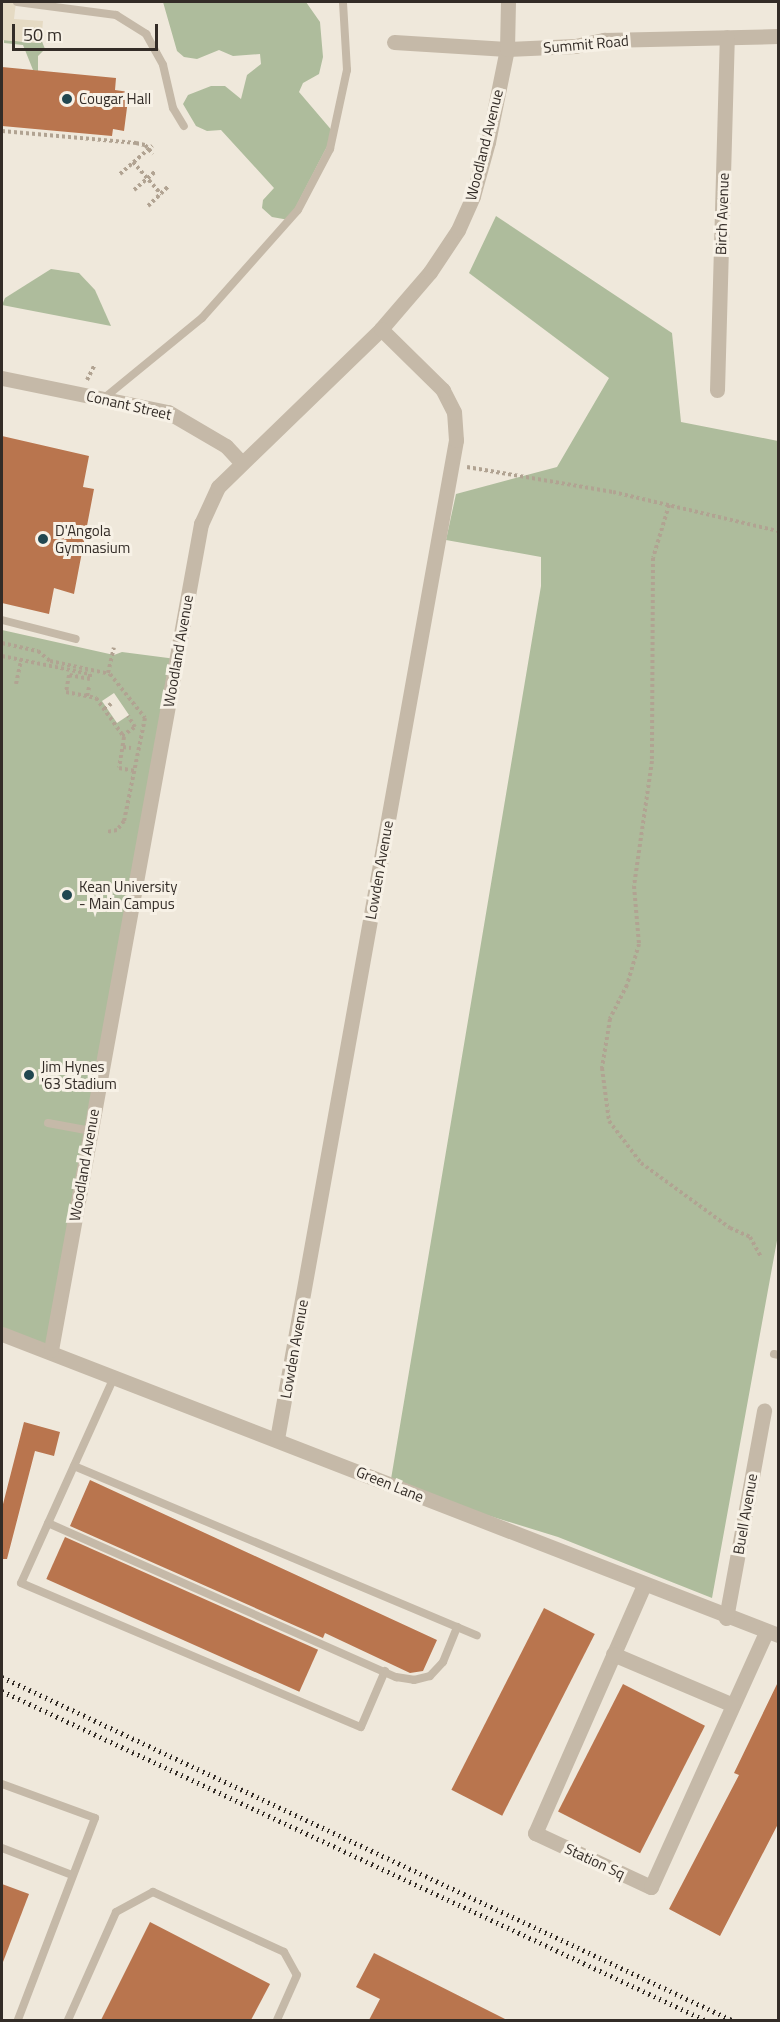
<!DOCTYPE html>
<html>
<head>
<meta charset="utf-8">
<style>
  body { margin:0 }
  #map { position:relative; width:780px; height:2022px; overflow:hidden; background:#efe8db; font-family:"Titillium Web",sans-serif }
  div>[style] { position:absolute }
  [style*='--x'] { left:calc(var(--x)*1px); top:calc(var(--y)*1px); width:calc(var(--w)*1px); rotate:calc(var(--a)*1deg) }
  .green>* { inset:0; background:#aebc9c }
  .plaza>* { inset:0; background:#e5dac3 }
  .building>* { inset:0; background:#b9754e; transform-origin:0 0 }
  .path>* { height:4px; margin-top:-2px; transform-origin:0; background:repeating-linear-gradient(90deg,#b1a392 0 3px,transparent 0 6px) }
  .service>* { height:8px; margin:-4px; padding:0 4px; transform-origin:4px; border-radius:4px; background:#c5b9a8 }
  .minor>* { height:15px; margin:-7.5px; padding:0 7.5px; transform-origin:7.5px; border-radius:7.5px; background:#c5b9a8 }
  .rail>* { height:4.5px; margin-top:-2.25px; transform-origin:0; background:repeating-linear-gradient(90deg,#332c27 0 1.5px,transparent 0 6px) }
  .dots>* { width:16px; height:16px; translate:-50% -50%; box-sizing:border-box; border:3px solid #f7f1e6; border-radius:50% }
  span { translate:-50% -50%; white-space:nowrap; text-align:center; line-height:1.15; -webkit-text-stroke:6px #f7f1e6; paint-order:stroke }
  .street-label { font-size:15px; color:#332c27 }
  .poi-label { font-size:15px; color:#332c27 }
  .left { translate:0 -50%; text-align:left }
  .frame { position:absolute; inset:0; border:3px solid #332c27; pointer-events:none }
  .scale { position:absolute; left:12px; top:24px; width:146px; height:27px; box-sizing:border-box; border:3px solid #332c27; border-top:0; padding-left:8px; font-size:18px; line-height:21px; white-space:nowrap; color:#332c27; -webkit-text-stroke:4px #f7f1e6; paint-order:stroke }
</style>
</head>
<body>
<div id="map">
  <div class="green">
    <i style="clip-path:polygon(163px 2px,306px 2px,320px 22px,323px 57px,319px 74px,303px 83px,299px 92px,334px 133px,289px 220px,272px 217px,262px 208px,263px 200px,274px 188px,221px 130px,207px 131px,196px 126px,183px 104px,188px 95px,211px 86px,225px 86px,241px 99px,247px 75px,261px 64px,260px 54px,233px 56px,219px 50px,197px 59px,184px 57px,177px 51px)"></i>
    <i style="clip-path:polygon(41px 39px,45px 49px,38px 56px,38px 71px,33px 70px,23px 45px,4px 43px,4px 40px,40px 43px)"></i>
    <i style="clip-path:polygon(496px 216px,672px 333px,681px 422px,778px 441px,778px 1235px,712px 1598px,558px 1537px,390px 1485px,541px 586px,541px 557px,446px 540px,456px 494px,557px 467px,609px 378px,469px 273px)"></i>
    <i style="clip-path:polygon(51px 269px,79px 273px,95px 290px,111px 326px,2px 305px,5px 298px)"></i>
    <i style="clip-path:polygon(evenodd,2px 630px,114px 655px,122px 652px,176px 659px,51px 1350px,2px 1334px,2px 630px,114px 693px,129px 715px,117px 723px,102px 701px,114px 693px)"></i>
  </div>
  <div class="plaza">
    <i style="clip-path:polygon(2px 2px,16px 2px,14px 19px,43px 21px,41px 43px,2px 40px)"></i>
  </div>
  <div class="building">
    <i style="clip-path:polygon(2px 67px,116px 78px,115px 90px,129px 92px,124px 131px,113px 129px,112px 136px,2px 126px)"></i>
    <i style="clip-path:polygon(2px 436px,89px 456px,83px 487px,94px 489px,74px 594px,54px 588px,49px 614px,2px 603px)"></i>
    <i style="clip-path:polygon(24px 1422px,60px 1432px,54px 1456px,35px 1451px,7px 1559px,2px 1559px,2px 1508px)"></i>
    <i style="clip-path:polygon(90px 1480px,437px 1640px,423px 1671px,410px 1673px,325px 1633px,323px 1638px,70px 1526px)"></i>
    <i style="left:65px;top:1537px;width:277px;height:46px;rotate:24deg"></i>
    <i style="left:544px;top:1608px;width:57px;height:204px;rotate:27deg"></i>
    <i style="clip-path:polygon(778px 1682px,778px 1824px,720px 1936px,669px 1909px,739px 1775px,734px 1773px)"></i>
    <i style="left:623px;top:1684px;width:92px;height:143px;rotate:27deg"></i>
    <i style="clip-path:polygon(2px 1884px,29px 1894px,3px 1962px,2px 1962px)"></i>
    <i style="clip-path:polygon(150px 1922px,270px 1984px,251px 2020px,101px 2020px)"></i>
    <i style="clip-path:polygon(374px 1953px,507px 2020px,369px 2020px,380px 1999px,356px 1987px)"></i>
  </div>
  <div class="path">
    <i style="--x:2;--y:131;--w:135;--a:5.1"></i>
    <i style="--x:136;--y:143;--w:9;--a:13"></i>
    <i style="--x:145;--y:145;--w:12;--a:48"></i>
    <i style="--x:133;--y:162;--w:43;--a:48.8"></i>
    <i style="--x:120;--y:174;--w:43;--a:-41.2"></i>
    <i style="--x:134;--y:190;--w:28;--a:-41"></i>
    <i style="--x:148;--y:206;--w:28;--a:-44"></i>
    <i style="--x:87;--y:380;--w:16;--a:-63"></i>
    <i style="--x:467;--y:467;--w:148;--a:9.7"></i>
    <i style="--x:613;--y:492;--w:170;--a:13.3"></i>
    <i style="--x:669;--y:505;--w:55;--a:106.8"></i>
    <i style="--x:653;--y:558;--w:203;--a:90.3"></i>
    <i style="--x:652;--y:761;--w:126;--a:98.2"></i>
    <i style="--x:634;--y:886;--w:58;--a:85.1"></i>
    <i style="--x:639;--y:944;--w:43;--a:106.3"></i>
    <i style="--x:627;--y:985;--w:38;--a:117"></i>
    <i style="--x:610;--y:1019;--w:50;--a:99.3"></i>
    <i style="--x:602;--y:1068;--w:53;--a:82.5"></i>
    <i style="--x:609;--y:1121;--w:53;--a:52.7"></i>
    <i style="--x:641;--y:1163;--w:110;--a:36.1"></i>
    <i style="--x:730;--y:1228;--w:22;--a:24"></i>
    <i style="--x:750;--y:1237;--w:23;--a:61"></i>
    <i style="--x:2;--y:643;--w:37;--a:13"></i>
    <i style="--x:38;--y:651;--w:16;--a:40"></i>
    <i style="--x:2;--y:656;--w:90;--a:11.6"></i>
    <i style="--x:90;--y:674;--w:5;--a:90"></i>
    <i style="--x:90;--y:679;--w:21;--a:-169"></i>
    <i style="--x:69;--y:675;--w:17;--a:100"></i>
    <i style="--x:66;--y:692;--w:31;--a:11"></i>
    <i style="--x:96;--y:698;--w:48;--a:54.3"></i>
    <i style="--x:124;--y:737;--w:31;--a:99"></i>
    <i style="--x:119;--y:768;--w:16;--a:11"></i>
    <i style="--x:50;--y:661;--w:61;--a:12.2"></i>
    <i style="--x:110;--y:674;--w:56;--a:51.5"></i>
    <i style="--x:145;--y:718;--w:105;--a:101.5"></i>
    <i style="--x:124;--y:821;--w:11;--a:128"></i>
    <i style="--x:117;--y:830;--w:10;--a:169"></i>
    <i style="--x:108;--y:673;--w:26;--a:-77"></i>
    <i style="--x:16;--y:684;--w:25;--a:-78"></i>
    <i style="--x:87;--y:696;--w:9;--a:-77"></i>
    <i style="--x:104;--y:709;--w:9;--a:-36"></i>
    <i style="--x:122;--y:736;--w:16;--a:-35"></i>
    <i style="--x:135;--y:727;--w:13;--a:-122"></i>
    <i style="--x:123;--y:747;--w:8;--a:7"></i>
  </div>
  <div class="service">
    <i style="--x:17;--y:2;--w:100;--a:7.5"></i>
    <i style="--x:116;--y:15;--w:36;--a:32"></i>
    <i style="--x:146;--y:34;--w:35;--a:61"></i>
    <i style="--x:163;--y:65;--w:44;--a:76.9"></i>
    <i style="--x:173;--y:108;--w:21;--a:59"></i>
    <i style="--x:103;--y:399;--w:128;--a:-39.3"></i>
    <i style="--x:202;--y:318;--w:144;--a:-48.4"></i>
    <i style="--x:298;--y:210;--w:69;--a:-62.3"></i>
    <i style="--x:330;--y:149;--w:81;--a:-77.9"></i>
    <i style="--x:347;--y:70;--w:68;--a:-93.4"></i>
    <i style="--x:2;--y:620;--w:76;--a:14.4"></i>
    <i style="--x:48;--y:1123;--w:44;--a:10.5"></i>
    <i style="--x:774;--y:1354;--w:4;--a:14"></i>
    <i style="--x:115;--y:1375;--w:228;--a:114.3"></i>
    <i style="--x:21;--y:1583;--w:369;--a:23"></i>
    <i style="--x:361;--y:1727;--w:61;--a:-66.8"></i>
    <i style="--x:74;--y:1466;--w:437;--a:22.8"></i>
    <i style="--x:48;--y:1523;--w:381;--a:23.9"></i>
    <i style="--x:396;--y:1677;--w:18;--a:9"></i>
    <i style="--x:414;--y:1680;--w:16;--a:-14"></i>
    <i style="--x:430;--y:1676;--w:19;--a:-47"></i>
    <i style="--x:443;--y:1662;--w:38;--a:-68"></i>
    <i style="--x:2;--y:1784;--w:99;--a:20.1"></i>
    <i style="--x:95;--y:1818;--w:216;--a:110.9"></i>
    <i style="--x:2;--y:1848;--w:75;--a:21.1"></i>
    <i style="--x:68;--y:2020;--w:118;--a:-66"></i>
    <i style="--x:116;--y:1912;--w:42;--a:-28.4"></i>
    <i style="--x:153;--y:1892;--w:144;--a:24.6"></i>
    <i style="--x:284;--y:1952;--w:26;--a:61"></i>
    <i style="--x:297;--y:1975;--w:49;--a:114"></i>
  </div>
  <div class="minor">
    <i style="--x:394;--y:42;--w:113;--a:3.5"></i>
    <i style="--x:507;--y:49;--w:68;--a:-2.5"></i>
    <i style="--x:575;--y:46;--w:30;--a:-12"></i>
    <i style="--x:604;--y:40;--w:174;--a:-1.3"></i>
    <i style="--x:2;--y:378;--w:169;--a:11.6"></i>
    <i style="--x:168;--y:412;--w:67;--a:30.4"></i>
    <i style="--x:226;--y:446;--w:23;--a:47"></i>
    <i style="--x:717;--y:390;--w:353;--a:-88.4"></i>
    <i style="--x:2;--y:1334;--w:832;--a:21.2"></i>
    <i style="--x:51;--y:1350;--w:840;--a:-79.71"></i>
    <i style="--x:201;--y:524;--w:41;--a:-65.3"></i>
    <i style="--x:218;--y:487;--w:227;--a:-44.1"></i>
    <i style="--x:381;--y:329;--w:75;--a:-49.3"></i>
    <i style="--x:430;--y:272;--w:50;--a:-56.3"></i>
    <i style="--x:458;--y:230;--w:37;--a:-66"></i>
    <i style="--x:473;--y:196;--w:56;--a:-74.5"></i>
    <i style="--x:488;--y:142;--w:95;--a:-78.5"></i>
    <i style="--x:507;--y:49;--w:47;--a:-88.8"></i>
    <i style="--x:277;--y:1439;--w:1015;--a:-79.84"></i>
    <i style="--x:456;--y:440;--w:28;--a:-94"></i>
    <i style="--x:454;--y:412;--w:25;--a:-117"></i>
    <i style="--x:443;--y:390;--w:87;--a:-135.5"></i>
    <i style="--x:644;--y:1585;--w:271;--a:113.7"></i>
    <i style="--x:535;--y:1833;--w:128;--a:25"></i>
    <i style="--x:651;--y:1887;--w:280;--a:-65.7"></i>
    <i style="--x:726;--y:1618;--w:211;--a:-79.6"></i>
    <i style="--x:613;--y:1654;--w:130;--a:23"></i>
  </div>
  <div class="rail">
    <i style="--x:2;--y:1677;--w:807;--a:25.17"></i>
    <i style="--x:2;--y:1691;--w:776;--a:25.08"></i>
  </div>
  <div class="dots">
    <i style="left:67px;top:99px;background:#214750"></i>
    <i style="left:43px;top:539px;background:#214750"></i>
    <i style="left:67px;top:895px;background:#214750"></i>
    <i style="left:29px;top:1075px;background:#214750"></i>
  </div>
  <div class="street-label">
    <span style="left:586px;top:44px;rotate:-5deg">Summit Road</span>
    <span style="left:484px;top:145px;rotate:-76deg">Woodland Avenue</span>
    <span style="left:722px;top:214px;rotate:-88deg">Birch Avenue</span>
    <span style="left:129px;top:405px;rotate:13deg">Conant Street</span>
    <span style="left:178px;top:651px;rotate:-80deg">Woodland Avenue</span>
    <span style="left:379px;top:870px;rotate:-80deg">Lowden Avenue</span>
    <span style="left:84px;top:1165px;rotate:-80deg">Woodland Avenue</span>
    <span style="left:294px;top:1349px;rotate:-80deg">Lowden Avenue</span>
    <span style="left:390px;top:1484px;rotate:22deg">Green Lane</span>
    <span style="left:745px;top:1514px;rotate:-80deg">Buell Avenue</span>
    <span style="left:595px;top:1861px;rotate:25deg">Station Sq</span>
  </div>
  <div class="poi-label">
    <span class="left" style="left:79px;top:99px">Cougar Hall</span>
    <span class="left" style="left:55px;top:539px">D'Angola<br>Gymnasium</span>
    <span class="left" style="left:79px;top:895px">Kean University<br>- Main Campus</span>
    <span class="left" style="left:41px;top:1075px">Jim Hynes<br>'63 Stadium</span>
  </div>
  <div class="frame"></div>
  <div class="scale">50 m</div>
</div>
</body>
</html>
